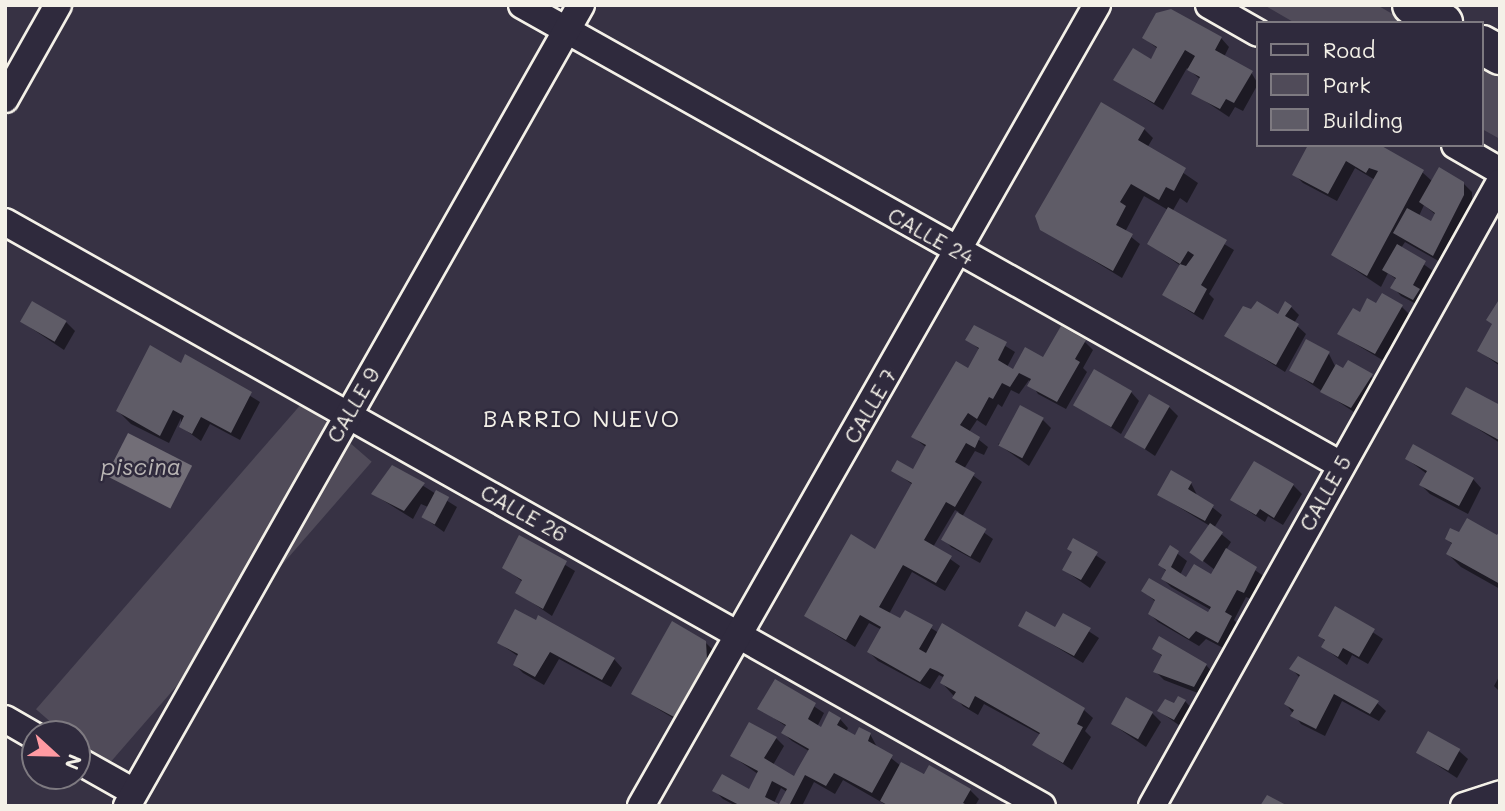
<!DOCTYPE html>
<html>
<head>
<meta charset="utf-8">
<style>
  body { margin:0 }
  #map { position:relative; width:1505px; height:811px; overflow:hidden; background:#373244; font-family:Mali,sans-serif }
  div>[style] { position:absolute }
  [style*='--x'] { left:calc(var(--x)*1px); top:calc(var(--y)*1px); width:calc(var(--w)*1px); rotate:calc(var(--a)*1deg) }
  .green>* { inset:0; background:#504b59; transform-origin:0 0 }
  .water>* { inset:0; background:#726e77; transform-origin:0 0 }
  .shadow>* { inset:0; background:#0007 }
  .building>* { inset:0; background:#5f5c67; transform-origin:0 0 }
  .roads { filter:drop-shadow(2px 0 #f4f1e8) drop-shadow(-2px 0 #f4f1e8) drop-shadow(0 2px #f4f1e8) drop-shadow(0 -2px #f4f1e8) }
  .minor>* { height:26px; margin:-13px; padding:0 13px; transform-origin:13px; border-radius:13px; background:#2f2a3d }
  .highway>* { height:38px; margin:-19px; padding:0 19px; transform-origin:19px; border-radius:19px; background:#2f2a3d }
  span { translate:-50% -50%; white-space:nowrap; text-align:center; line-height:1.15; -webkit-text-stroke:5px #2f2a3d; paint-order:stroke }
  .street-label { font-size:21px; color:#f4f1e8 }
  .neighbourhood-label { font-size:23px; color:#f4f1e8; letter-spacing:2px }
  .water-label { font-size:23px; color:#bab6b5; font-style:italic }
  .frame { position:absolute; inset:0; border:7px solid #f4f1e8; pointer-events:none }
  .legend { position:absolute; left:1256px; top:21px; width:228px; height:126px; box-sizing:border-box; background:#2f2a3d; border:2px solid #7e7a81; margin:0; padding:9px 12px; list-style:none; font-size:21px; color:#f4f1e8 }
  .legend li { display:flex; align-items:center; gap:14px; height:35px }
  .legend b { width:35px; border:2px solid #7e7a81 }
  .north { position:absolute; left:21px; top:720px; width:70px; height:70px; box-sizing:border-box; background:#2f2a3d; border:2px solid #7e7a81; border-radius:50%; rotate:112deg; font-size:19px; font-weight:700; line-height:28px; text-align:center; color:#f4f1e8 }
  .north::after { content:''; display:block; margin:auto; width:24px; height:32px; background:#ff9aa2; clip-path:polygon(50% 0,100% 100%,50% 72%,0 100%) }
</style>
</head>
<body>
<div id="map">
  <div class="green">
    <i style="clip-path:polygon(1264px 5px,1377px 5px,1408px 23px,1295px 23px)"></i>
    <i style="clip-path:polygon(1482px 64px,1500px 74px,1500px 139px,1482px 129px)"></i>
    <i style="left:303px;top:402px;width:91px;height:407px;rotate:41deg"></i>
  </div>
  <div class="water">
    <i style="left:128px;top:433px;width:72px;height:48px;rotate:27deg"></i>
  </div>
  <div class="shadow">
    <i style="clip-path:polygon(1144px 38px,1221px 38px,1229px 47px,1224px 57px,1251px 72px,1258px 84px,1243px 111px,1235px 107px,1229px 117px,1193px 93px,1201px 80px,1187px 68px,1163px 110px,1116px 80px,1152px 61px,1158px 49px)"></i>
    <i style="clip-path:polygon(1144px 129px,1153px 138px,1147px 148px,1198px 183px,1187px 203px,1180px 198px,1172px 212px,1234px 250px,1209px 294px,1214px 299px,1203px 320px,1164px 295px,1181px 266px,1149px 244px,1168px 210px,1144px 196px,1125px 232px,1140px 244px,1122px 278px,1042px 229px)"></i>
    <i style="clip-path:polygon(evenodd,1310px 145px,1422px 172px,1433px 182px,1463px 183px,1472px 192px,1472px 204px,1442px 263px,1405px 242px,1401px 248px,1433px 271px,1422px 293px,1427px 299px,1422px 307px,1401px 296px,1393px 287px,1397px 280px,1388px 273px,1381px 287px,1333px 255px,1375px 180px,1355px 168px,1337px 201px,1303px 183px,1294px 174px,1310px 145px,1424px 205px,1436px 215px,1432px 224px,1419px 216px,1424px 205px)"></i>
    <i style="clip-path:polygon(1500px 301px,1500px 366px,1479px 351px,1493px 325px)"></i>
    <i style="clip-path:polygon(1376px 306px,1402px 307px,1410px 315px,1384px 361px,1339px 334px)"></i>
    <i style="clip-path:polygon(1291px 307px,1299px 315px,1294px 323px,1306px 334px,1285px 372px,1227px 335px,1279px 316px)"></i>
    <i style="clip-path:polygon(22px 322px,66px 322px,75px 331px,64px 350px)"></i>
    <i style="clip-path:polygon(975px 327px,1015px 352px,1007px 367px,1014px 372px,1085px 342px,1093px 350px,1083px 368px,1087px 372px,1066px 409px,1038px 394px,1029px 380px,1019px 394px,1011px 390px,1002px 407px,998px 404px,986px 426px,977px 420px,969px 432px,988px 447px,984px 455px,975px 451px,964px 469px,982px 482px,962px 517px,993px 539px,980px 563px,951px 547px,943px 538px,959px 512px,955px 510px,933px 547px,960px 566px,945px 591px,912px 572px,889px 614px,900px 620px,905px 612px,939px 633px,943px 625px,1084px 710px,1093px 718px,1085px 731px,1091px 737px,1072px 770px,1035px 745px,1041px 735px,984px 704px,978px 715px,963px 706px,942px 683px,945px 678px,939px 675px,930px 689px,878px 661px,869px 652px,882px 630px,869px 623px,855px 647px,806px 616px,876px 551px,913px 485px,893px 470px,914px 471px,927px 448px,913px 437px,968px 371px,980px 350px,967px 339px)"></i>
    <i style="clip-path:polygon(1329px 354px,1335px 366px,1344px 370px,1349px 362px,1381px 384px,1360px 416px,1290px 370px)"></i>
    <i style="clip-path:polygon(186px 357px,260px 402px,240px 440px,210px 424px,201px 441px,181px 427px,181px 418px,169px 443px,131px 424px,118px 411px,182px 365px)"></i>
    <i style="clip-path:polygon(1131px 392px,1139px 401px,1121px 434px,1075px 404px)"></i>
    <i style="clip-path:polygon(1169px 407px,1178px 416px,1155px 456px,1127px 437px)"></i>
    <i style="clip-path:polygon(1500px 407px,1500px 443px,1453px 413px)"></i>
    <i style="clip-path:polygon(1043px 420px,1051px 428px,1029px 466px,998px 444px)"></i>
    <i style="clip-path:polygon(1407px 459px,1473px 479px,1481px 488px,1468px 514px,1430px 494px,1421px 485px,1427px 474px)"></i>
    <i style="clip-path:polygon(393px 467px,457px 507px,444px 532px,423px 517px,428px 507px,421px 504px,413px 519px,373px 494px)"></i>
    <i style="clip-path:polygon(1191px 483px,1197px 495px,1222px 515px,1214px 528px,1231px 542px,1226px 550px,1265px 577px,1253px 600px,1246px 597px,1234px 620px,1240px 626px,1227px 650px,1206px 639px,1199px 646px,1158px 622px,1150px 614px,1156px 602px,1143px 591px,1209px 614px,1211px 610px,1171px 587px,1163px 579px,1167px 572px,1160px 565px,1170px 548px,1187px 561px,1180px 575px,1187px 579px,1211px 576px,1215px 570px,1194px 554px,1210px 526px,1159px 495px)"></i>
    <i style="clip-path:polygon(1293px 485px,1302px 494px,1283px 525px,1268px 516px,1265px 522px,1232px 500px)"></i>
    <i style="clip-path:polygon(1460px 534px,1500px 539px,1500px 589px,1461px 567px,1448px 554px,1453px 545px,1447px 539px)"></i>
    <i style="clip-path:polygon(520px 537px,575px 571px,552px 616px,518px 593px,523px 582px,505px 568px)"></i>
    <i style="clip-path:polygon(1074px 541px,1106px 562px,1090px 588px,1064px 570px,1074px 554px,1069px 549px)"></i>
    <i style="clip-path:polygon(1336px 608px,1383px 639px,1368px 664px,1352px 655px,1347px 665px,1323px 647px,1326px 642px,1320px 636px)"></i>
    <i style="clip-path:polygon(1064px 615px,1099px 638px,1083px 663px,1020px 625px,1056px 629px)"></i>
    <i style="clip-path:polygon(705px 642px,714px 651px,714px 669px,683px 724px,633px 694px)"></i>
    <i style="clip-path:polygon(499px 643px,614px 659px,622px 668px,611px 687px,559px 659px,544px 685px,523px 673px,515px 665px,519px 657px)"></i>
    <i style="clip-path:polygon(1154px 648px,1206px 665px,1214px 674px,1203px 695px,1164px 680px,1156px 672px,1163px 657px)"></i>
    <i style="clip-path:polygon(1292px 669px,1377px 703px,1386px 711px,1379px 721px,1342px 701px,1325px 736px,1301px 724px,1286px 704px,1300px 678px)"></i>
    <i style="clip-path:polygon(1500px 675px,1500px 692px,1494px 686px)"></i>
    <i style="clip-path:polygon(776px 681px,824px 713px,817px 727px,822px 729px,840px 719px,848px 728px,846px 732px,856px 738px,870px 734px,877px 747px,901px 766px,970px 790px,979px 799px,975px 806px,888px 806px,843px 780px,835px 794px,814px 782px,802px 806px,779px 806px,787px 792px,781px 788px,774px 803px,779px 806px,736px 806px,723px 799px,714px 790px,750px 791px,758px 774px,732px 756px,776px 738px,784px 746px,773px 765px,795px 778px,809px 751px,792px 741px,783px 733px,787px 727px,759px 708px)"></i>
    <i style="clip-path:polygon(1185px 701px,1193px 710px,1183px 728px,1159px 711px)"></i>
    <i style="clip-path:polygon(1152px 713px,1161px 722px,1146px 747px,1112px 724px)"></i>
    <i style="clip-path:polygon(1459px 751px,1468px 759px,1457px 778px,1417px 752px)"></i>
  </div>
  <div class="building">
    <i style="clip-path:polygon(1171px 9px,1222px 37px,1215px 50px,1253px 71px,1234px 103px,1226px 99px,1220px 109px,1191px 94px,1200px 77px,1187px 70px,1195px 56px,1185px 50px,1154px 103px,1113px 80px,1133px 48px,1151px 59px,1157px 47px,1142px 38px,1156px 13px)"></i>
    <i style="clip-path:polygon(1101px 102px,1145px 128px,1138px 140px,1186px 168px,1174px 191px,1166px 187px,1159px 200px,1131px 184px,1120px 202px,1126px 206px,1116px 225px,1133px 234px,1113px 271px,1040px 230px,1035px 216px)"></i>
    <i style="clip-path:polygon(1308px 145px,1380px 145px,1424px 170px,1367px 276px,1331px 255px,1378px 171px,1369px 168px,1366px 173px,1346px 161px,1328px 194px,1292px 175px)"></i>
    <i style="clip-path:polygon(1439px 167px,1464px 182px,1464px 195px,1433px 256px,1393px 233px,1407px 208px,1431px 221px,1435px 213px,1419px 202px)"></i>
    <i style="clip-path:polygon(1168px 207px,1227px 240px,1201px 285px,1207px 289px,1194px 313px,1162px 295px,1180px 264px,1186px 266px,1194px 255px,1188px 251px,1180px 264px,1147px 244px)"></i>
    <i style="clip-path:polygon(1397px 244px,1426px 261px,1413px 285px,1420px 289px,1413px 300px,1390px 288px,1396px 278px,1382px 270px)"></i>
    <i style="clip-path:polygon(1382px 293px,1403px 305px,1375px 354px,1337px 334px,1353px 308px,1360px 312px,1367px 298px,1376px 303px)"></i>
    <i style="clip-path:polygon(1500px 298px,1500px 364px,1477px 351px,1492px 324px,1486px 320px)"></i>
    <i style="left:32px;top:301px;width:40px;height:24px;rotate:30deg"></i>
    <i style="clip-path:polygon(1257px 301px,1278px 314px,1285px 301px,1292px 306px,1285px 316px,1299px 324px,1276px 365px,1224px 336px,1243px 306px,1251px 309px)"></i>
    <i style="clip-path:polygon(974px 325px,1007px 342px,998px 360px,1013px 369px,1025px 347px,1043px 357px,1061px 326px,1086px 340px,1075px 359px,1080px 362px,1057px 402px,1027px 386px,1031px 379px,1019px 373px,1010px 387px,1002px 383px,993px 399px,989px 397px,977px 419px,968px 413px,960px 425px,980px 437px,975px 448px,966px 443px,955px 462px,975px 473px,955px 507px,946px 502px,924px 540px,952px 556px,936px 583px,903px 565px,879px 607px,900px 618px,905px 610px,933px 625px,919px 649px,926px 653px,942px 623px,1085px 708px,1077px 724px,1083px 727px,1063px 763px,1032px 745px,1040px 733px,975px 696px,969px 708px,952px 698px,956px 692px,940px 683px,944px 675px,937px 671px,930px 668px,920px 682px,867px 652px,881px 627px,860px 615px,846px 640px,804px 616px,851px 534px,875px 549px,912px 483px,891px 471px,897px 460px,913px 469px,926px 445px,911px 437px,956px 361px,968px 368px,979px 348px,965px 340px)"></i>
    <i style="left:1306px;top:339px;width:27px;height:36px;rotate:28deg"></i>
    <i style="clip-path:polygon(150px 345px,181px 363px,185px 354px,252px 392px,231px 433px,201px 417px,192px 434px,179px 427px,184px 416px,173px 410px,160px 436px,116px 411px)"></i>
    <i style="clip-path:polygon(1348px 360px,1373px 374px,1351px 408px,1320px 392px,1336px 364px,1343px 368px)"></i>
    <i style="left:1094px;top:369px;width:44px;height:42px;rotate:30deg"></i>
    <i style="clip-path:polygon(1466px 387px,1500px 405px,1499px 440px,1451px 414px)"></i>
    <i style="left:1149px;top:394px;width:24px;height:50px;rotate:30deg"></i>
    <i style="left:1020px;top:405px;width:27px;height:46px;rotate:28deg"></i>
    <i style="clip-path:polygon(1413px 444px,1474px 478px,1459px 506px,1419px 485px,1427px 471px,1405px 459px)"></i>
    <i style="clip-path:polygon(1254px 461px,1294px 484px,1274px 518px,1260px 509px,1256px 515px,1230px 500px)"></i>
    <i style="clip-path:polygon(392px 465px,425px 483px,404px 511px,371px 494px)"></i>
    <i style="clip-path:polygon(1171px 470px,1192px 482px,1188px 489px,1214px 505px,1205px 521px,1157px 495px)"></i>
    <i style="left:436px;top:490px;width:15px;height:31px;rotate:28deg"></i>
    <i style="left:957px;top:512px;width:34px;height:32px;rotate:30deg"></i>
    <i style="clip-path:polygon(1467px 518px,1497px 535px,1500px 530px,1500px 584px,1446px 554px,1452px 543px,1445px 539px,1450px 528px,1459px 532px)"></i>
    <i style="left:1210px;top:523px;width:16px;height:36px;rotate:35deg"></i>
    <i style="clip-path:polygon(519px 535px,567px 561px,543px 609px,515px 593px,522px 580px,502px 568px)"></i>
    <i style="clip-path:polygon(1073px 538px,1098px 552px,1081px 580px,1062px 570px,1072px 552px,1067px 549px)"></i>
    <i style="clip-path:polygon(1170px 545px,1179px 551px,1171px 567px,1186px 577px,1194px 564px,1211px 574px,1226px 548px,1257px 567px,1244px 593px,1237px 590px,1225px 612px,1232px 616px,1218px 643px,1196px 631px,1189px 639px,1148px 614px,1155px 600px,1141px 591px,1149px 578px,1208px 612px,1211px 607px,1161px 579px,1166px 570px,1158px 565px)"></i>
    <i style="clip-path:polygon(1335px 606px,1375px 629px,1359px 657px,1343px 648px,1338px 657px,1321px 647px,1325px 640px,1318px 636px)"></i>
    <i style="clip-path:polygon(515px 609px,536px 620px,538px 615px,615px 658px,602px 680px,550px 652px,535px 677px,513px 665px,518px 654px,497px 643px)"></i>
    <i style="clip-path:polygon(1026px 611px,1055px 627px,1063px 613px,1091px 628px,1074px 656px,1018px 626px)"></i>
    <i style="clip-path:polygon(672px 621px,706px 641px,707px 660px,674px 717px,631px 694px)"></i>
    <i style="clip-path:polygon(1159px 636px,1207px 664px,1194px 687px,1153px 672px,1162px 655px,1152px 649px)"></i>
    <i style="clip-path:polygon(1298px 656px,1379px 701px,1370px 714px,1334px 694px,1316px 729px,1290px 716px,1294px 710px,1284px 704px,1300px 675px,1289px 669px)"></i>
    <i style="clip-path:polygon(evenodd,775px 679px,816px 703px,808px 719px,821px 727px,829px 711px,841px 718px,837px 725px,855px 735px,859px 727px,871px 733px,868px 741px,893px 755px,872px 793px,834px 773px,826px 786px,805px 775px,789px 806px,741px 806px,712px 791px,722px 774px,749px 789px,758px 771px,730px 756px,749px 722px,777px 737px,764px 758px,794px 776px,797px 770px,809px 749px,781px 733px,786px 725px,757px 709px,775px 679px,772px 781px,787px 789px,779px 804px,765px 797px,772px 781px)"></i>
    <i style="clip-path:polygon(1178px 696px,1186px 700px,1174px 720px,1157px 711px,1165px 699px,1174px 703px)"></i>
    <i style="left:1126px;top:697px;width:31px;height:31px;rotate:29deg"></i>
    <i style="left:1428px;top:731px;width:37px;height:25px;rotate:29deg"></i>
    <i style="clip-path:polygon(901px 762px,924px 774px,929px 765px,971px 789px,963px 803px,969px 806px,889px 806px,880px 801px)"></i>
    <i style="clip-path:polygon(1267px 795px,1288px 806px,1260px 806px)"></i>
  </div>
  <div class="roads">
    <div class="minor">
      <i style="--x:522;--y:5;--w:939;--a:29.32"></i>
      <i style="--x:1209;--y:5;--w:56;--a:29.7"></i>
      <i style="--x:5;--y:99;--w:108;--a:-60.6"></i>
      <i style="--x:1455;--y:145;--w:52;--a:30"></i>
      <i style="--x:5;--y:222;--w:1190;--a:29.39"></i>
      <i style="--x:5;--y:719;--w:34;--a:30"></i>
      <i style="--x:77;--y:760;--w:65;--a:29.3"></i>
      <i style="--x:127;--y:806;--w:921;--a:-60.46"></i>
      <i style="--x:641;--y:806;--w:922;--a:-60.35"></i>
      <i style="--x:1152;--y:806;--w:714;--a:-60.85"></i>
      <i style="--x:1464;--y:806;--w:38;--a:-18"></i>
    </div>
    <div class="highway">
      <i style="--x:1412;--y:5;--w:36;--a:30"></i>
      <i style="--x:1482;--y:45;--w:21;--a:29"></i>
    </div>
  </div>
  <div class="street-label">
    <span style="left:931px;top:236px;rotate:29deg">CALLE 24</span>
    <span style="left:353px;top:405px;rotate:-60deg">CALLE 9</span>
    <span style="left:870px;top:406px;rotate:-60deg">CALLE 7</span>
    <span style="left:1325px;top:493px;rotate:-61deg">CALLE 5</span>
    <span style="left:524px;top:513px;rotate:29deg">CALLE 26</span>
  </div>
  <div class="neighbourhood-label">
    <span style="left:582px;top:418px">BARRIO NUEVO</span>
  </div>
  <div class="water-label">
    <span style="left:141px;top:466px">piscina</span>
  </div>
  <div class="frame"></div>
  <ul class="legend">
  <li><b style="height:9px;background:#2f2a3d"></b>Road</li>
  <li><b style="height:19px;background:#504b59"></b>Park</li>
  <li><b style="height:19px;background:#5f5c67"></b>Building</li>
  </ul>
  <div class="north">N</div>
</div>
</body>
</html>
